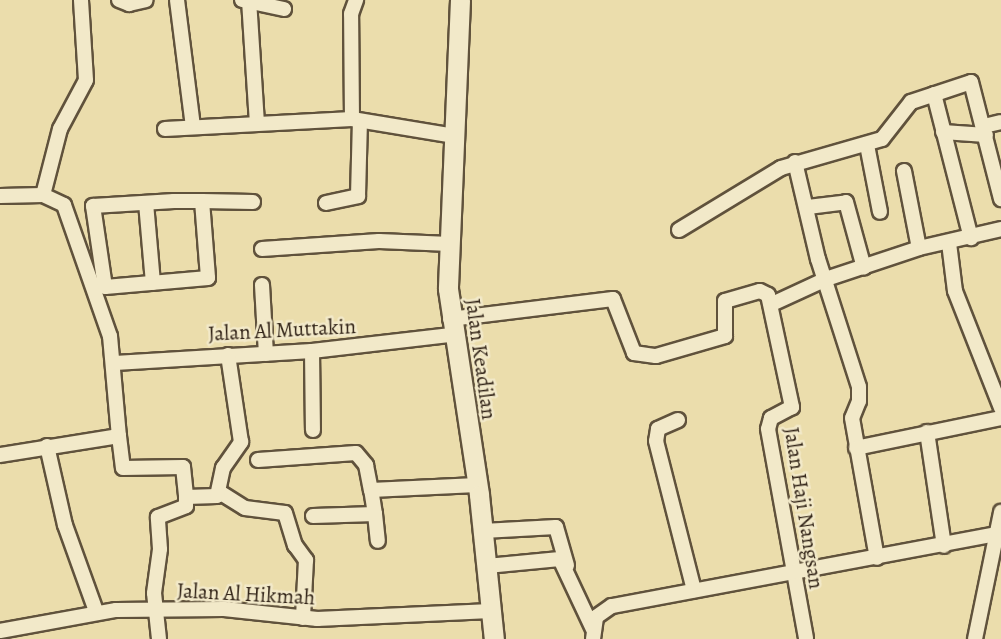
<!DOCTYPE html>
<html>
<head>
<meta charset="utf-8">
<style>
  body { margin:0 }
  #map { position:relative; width:1001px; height:639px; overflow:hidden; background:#ebddac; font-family:Alegreya,serif }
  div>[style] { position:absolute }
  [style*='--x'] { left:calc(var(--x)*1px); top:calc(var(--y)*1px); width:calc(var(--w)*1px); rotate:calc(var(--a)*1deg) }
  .roads { filter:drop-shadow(2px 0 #60523c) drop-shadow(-2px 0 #60523c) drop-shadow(0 2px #60523c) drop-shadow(0 -2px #60523c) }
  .minor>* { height:14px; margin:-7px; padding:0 7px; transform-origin:7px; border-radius:7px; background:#f2e9c9 }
  .secondary>* { height:19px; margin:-9.5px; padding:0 9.5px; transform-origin:9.5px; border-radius:9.5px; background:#f2e9c9 }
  span { translate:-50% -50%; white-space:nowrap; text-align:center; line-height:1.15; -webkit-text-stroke:5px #f2e9c9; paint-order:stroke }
  .street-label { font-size:21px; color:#312317 }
</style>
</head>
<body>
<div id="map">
  <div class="roads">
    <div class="minor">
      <i style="--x:119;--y:0;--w:11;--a:22"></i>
      <i style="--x:129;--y:4;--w:17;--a:-13"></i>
      <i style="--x:177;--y:0;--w:127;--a:82.8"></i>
      <i style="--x:242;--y:0;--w:43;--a:12.1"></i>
      <i style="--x:249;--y:0;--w:123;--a:86.3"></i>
      <i style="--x:934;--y:94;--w:149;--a:75.6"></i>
      <i style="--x:352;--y:119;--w:105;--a:-90.5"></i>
      <i style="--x:351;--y:14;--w:15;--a:-70"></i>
      <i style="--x:984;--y:126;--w:17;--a:-13"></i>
      <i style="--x:165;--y:129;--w:187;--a:-3.1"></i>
      <i style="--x:352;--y:119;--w:104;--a:9.4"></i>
      <i style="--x:943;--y:132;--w:43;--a:4"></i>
      <i style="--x:867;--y:145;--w:68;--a:79"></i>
      <i style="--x:795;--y:162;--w:100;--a:76.7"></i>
      <i style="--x:818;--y:259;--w:134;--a:72.2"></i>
      <i style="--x:859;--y:387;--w:14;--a:90"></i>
      <i style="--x:859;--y:401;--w:18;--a:112"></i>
      <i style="--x:852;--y:418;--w:142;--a:79.9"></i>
      <i style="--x:904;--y:171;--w:78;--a:79"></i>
      <i style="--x:43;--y:195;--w:68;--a:-75.6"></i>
      <i style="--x:60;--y:129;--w:55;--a:-62"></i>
      <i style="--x:86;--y:80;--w:80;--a:-93.6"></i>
      <i style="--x:0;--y:196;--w:43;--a:-1.3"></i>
      <i style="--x:43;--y:195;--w:23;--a:25"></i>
      <i style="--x:64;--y:205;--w:139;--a:70.7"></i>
      <i style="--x:110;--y:336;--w:100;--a:84.9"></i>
      <i style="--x:119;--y:436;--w:121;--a:170.9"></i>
      <i style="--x:202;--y:201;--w:77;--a:85.5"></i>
      <i style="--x:208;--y:278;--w:103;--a:175"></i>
      <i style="--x:105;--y:287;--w:82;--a:-98.4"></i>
      <i style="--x:93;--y:206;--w:81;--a:-3.5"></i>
      <i style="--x:174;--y:201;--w:28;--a:0"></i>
      <i style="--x:202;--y:201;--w:51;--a:1.1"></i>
      <i style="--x:146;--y:203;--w:80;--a:85"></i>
      <i style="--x:326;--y:203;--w:33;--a:-12"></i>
      <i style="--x:358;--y:196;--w:75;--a:-88.5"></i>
      <i style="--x:808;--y:207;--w:38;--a:-7"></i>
      <i style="--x:846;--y:202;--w:68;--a:74.7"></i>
      <i style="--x:679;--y:230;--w:119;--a:-31.3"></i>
      <i style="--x:781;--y:168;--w:105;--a:-16"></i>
      <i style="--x:882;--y:139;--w:47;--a:-51.9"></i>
      <i style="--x:911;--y:102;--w:63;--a:-18.4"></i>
      <i style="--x:971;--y:82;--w:121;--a:75.6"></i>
      <i style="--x:949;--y:243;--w:48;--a:82.9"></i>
      <i style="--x:955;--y:291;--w:126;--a:68.5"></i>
      <i style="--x:262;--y:249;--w:117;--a:-3.9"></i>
      <i style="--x:379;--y:241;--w:71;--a:2.4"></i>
      <i style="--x:262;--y:285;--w:69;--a:86.7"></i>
      <i style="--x:772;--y:304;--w:60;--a:-24.8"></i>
      <i style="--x:826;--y:279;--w:98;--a:-18.4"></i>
      <i style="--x:919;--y:248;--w:84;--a:-13"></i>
      <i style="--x:450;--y:319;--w:164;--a:-7"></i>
      <i style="--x:613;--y:299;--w:58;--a:68.7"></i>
      <i style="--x:634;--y:353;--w:22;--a:8"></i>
      <i style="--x:656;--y:356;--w:72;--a:-16.2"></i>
      <i style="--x:725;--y:336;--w:35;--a:-90"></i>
      <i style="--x:725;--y:301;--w:36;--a:-16"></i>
      <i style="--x:760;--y:291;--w:9;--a:27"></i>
      <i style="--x:768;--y:295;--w:115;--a:77.9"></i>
      <i style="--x:792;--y:407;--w:24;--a:152"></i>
      <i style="--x:771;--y:418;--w:11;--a:105"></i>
      <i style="--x:768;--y:429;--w:213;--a:79.7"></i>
      <i style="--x:312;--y:351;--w:79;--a:89.3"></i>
      <i style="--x:115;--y:363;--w:197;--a:-3.5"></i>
      <i style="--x:312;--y:351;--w:140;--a:-6.6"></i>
      <i style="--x:678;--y:420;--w:22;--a:156"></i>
      <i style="--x:658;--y:429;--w:12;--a:99"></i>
      <i style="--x:656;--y:441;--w:154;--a:75.7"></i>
      <i style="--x:927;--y:432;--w:115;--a:81.5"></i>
      <i style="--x:119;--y:436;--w:32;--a:83"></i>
      <i style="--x:123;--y:468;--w:60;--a:-1"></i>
      <i style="--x:183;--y:467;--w:30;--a:84"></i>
      <i style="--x:47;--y:446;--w:81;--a:77.2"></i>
      <i style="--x:65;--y:525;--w:91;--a:70.2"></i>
      <i style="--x:856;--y:448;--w:148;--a:-11.7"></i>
      <i style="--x:258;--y:460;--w:98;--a:-4.1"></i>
      <i style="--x:356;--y:453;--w:16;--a:50"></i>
      <i style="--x:366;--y:465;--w:25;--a:79"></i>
      <i style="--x:371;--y:490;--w:106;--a:-2.7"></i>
      <i style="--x:221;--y:493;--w:28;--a:32"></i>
      <i style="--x:245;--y:508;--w:40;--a:7.1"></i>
      <i style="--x:285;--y:513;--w:34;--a:73"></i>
      <i style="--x:295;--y:545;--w:19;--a:54"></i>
      <i style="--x:306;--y:560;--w:58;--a:93"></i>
      <i style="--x:375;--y:514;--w:27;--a:84"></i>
      <i style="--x:313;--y:516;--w:62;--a:-1.8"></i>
      <i style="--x:375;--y:514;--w:24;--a:-99"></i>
      <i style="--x:483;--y:531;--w:73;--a:-3.1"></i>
      <i style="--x:556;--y:527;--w:40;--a:74"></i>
      <i style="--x:487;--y:566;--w:73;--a:-5.5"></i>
      <i style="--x:560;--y:559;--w:77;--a:64.8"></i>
      <i style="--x:0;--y:631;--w:118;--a:-10.3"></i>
      <i style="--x:116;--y:610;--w:108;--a:-0.5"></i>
      <i style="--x:224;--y:609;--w:94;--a:6.1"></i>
      <i style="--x:317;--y:619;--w:174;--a:-2.6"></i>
      <i style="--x:159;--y:639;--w:46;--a:-96.2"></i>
      <i style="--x:154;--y:593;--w:44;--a:-82.2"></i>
      <i style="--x:160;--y:549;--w:32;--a:-94"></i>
      <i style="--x:158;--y:517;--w:30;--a:-21"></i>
      <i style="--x:186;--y:506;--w:9;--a:-90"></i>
      <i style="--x:186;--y:497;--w:31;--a:-2"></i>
      <i style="--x:217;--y:496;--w:29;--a:-78"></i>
      <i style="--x:223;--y:468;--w:32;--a:-55"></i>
      <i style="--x:241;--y:442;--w:88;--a:-98.5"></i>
      <i style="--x:593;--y:639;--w:22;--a:-82"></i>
      <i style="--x:596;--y:617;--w:19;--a:-35"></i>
      <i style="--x:612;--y:606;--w:393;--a:-10.6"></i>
      <i style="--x:975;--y:639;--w:130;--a:-78.4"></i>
    </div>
    <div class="secondary">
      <i style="--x:460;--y:0;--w:289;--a:92.4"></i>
      <i style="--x:448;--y:289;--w:208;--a:81.4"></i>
      <i style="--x:479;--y:495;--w:145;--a:84.1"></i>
    </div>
  </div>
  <div class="street-label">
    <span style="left:282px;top:330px;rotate:-3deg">Jalan Al Muttakin</span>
    <span style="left:481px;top:359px;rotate:82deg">Jalan Keadilan</span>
    <span style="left:804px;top:508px;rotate:81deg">Jalan Haji Nangsan</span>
    <span style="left:246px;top:594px;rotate:3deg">Jalan Al Hikmah</span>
  </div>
</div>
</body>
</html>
